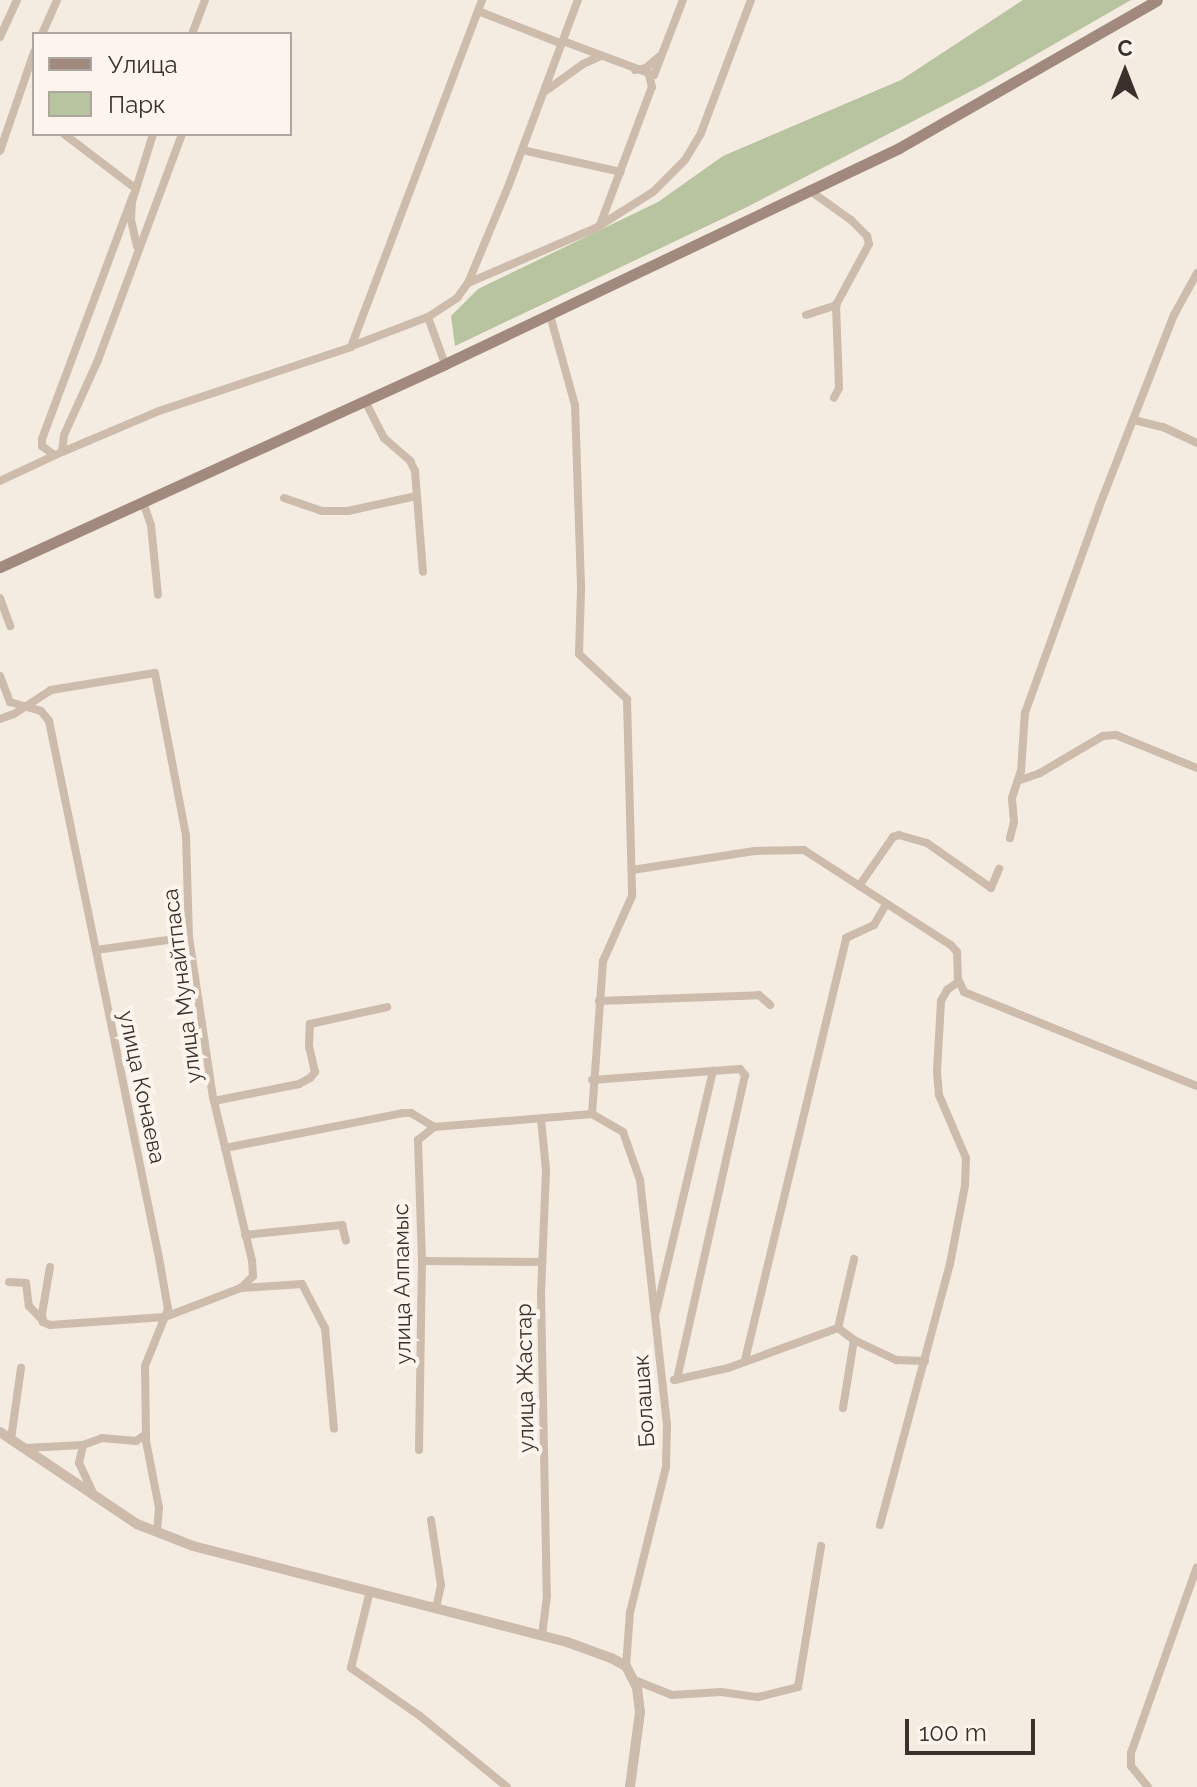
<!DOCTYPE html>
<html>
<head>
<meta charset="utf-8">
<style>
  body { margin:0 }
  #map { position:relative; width:1197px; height:1787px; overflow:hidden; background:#f4ebe1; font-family:Raleway,sans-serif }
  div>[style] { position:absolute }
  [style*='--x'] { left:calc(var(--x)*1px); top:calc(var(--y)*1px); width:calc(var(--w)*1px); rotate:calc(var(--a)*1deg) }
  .green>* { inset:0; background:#b8c4a0 }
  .minor>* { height:8px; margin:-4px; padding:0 4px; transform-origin:4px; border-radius:4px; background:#cdbbac }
  .tertiary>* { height:10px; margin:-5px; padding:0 5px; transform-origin:5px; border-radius:5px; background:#cdbbac }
  .secondary>* { height:11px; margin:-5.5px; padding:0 5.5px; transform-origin:5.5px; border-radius:5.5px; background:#a18a7d }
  span { translate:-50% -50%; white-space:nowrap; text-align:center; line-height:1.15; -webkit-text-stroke:8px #fbf5ee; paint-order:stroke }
  .street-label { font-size:22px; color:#3b302b }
  .legend { position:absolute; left:32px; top:32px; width:260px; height:104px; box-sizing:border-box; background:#fbf5ee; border:2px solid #aea6a0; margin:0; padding:10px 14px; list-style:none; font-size:24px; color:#3b302b }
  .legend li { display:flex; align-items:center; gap:16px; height:40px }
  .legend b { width:40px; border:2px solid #aea6a0 }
  .north { position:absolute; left:1085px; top:32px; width:80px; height:80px; -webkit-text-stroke:6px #fbf5ee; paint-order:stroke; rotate:0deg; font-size:22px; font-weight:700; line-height:32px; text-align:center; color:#3b302b }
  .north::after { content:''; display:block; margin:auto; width:28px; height:36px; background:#3b302b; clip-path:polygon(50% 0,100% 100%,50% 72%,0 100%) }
  .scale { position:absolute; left:905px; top:1719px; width:130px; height:36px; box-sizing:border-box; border:4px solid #3b302b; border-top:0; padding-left:10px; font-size:24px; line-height:28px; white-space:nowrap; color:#3b302b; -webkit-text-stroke:6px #fbf5ee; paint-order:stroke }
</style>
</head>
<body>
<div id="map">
  <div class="green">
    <i style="clip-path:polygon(1023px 0,1131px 0,983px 85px,747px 207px,455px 346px,451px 316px,478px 289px,658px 202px,723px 156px,901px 80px)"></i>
  </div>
  <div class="minor">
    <i style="--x:478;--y:11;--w:90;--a:21.4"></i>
    <i style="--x:42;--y:34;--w:37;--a:-66"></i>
    <i style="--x:192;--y:34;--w:36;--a:-69"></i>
    <i style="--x:0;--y:37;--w:41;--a:-65.3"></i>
    <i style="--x:563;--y:41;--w:97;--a:20.5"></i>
    <i style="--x:654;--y:75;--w:80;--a:-68.9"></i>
    <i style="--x:635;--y:70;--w:11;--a:-10"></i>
    <i style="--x:646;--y:68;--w:18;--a:-41"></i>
    <i style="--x:547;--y:90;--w:44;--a:-35.8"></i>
    <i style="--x:583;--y:64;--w:20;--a:-24"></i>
    <i style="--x:64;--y:134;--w:89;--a:37.3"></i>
    <i style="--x:522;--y:150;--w:101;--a:12.5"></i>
    <i style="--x:0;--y:151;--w:105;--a:-71"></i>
    <i style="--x:809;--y:190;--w:52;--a:35.5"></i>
    <i style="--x:851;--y:220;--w:23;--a:45"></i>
    <i style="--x:867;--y:236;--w:8;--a:76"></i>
    <i style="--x:869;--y:244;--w:69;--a:118.4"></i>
    <i style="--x:836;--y:305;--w:83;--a:87.9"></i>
    <i style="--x:839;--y:388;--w:11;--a:117"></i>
    <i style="--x:600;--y:225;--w:147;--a:-69.4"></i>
    <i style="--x:652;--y:87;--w:12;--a:-104"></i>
    <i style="--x:137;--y:246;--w:27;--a:-103"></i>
    <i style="--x:131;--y:220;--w:18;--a:-87"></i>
    <i style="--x:132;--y:202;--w:71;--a:-72.8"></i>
    <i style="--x:468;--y:283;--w:139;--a:-23.3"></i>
    <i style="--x:596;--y:228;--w:67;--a:-32.3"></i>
    <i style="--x:653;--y:192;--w:45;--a:-45"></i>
    <i style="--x:685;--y:160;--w:31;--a:-59"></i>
    <i style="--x:701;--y:133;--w:142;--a:-69.4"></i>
    <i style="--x:550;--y:315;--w:93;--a:74.5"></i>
    <i style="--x:575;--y:405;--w:185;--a:88.1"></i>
    <i style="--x:581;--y:590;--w:64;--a:91.8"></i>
    <i style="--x:579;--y:654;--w:66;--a:43.2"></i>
    <i style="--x:627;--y:699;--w:197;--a:88.5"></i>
    <i style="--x:632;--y:896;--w:71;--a:114"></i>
    <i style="--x:603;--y:961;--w:153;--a:94.1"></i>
    <i style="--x:806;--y:315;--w:32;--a:-18"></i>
    <i style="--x:428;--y:317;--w:50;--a:70.1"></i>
    <i style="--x:352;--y:346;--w:81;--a:-20.9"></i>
    <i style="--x:428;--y:317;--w:35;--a:-33"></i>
    <i style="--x:457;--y:298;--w:19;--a:-54"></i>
    <i style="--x:468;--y:283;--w:104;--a:-67.4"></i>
    <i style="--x:508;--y:187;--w:200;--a:-69.5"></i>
    <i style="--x:365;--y:401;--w:42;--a:62.8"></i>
    <i style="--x:384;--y:438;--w:35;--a:41"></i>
    <i style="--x:410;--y:461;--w:11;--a:63"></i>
    <i style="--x:415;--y:471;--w:101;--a:85.5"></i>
    <i style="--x:1134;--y:420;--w:30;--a:14"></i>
    <i style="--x:1163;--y:427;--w:38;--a:25"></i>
    <i style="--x:62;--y:452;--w:105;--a:-22.9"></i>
    <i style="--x:159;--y:411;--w:202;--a:-18.4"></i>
    <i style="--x:351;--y:347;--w:371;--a:-69.3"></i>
    <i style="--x:54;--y:455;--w:15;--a:-143"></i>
    <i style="--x:42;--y:446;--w:7;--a:-90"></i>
    <i style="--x:42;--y:439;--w:260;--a:-69.5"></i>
    <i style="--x:0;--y:481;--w:68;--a:-25.1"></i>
    <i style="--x:62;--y:452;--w:17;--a:-83"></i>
    <i style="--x:64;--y:435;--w:82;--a:-65.6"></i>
    <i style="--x:98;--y:360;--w:241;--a:-69.6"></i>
    <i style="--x:284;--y:498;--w:40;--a:18.9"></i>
    <i style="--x:322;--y:511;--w:26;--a:0"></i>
    <i style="--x:348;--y:511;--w:70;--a:-12.4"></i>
    <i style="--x:143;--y:502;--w:24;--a:71"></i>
    <i style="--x:151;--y:525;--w:70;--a:84.3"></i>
    <i style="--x:0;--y:598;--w:30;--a:70"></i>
    <i style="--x:0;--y:676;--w:28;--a:69"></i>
    <i style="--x:10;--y:702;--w:32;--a:16"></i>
    <i style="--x:41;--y:711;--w:13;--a:51"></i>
    <i style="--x:49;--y:721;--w:548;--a:78.42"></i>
    <i style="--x:159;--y:1258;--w:52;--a:80"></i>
    <i style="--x:168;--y:1309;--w:61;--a:112"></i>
    <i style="--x:145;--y:1366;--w:75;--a:89.2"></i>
    <i style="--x:146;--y:1441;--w:68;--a:79"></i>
    <i style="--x:159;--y:1508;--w:23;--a:95"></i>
    <i style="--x:0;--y:719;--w:15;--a:-20"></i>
    <i style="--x:14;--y:714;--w:44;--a:-33"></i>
    <i style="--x:51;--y:690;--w:105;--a:-9.3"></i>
    <i style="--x:155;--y:673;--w:166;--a:79.2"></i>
    <i style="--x:186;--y:836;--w:101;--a:88.3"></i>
    <i style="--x:189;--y:937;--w:162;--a:81.5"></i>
    <i style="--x:213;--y:1097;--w:169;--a:76.6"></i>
    <i style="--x:252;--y:1261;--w:15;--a:86"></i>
    <i style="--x:253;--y:1276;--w:17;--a:135"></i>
    <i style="--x:1020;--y:780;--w:21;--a:-19"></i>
    <i style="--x:1040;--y:773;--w:73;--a:-30.4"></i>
    <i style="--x:1103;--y:736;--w:13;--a:-4"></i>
    <i style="--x:1116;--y:735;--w:87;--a:22.2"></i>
    <i style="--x:1010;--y:838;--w:16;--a:-76"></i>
    <i style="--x:1014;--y:822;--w:24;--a:-95"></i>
    <i style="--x:1012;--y:798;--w:28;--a:-72"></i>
    <i style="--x:1021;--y:771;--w:58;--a:-86.1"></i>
    <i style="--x:1025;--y:713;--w:219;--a:-70.2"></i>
    <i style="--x:1099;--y:507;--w:206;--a:-68.7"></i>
    <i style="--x:1174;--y:315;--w:48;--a:-61.3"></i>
    <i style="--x:632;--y:870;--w:124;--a:-8.8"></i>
    <i style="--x:755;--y:851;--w:49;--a:-1.2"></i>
    <i style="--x:804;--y:850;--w:175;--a:32.9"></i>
    <i style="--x:951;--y:945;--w:9;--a:49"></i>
    <i style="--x:957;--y:952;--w:27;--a:88"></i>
    <i style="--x:958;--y:979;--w:14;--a:65"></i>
    <i style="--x:964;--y:992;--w:251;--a:22"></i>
    <i style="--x:859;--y:886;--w:60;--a:-55.2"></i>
    <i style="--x:893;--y:837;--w:6;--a:-18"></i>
    <i style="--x:899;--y:835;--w:29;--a:16"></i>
    <i style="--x:927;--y:843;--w:78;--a:35.1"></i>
    <i style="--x:991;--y:888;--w:21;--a:-67"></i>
    <i style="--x:96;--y:950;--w:94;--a:-8"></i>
    <i style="--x:599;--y:1001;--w:160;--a:-2.1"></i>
    <i style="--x:759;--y:995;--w:15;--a:42"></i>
    <i style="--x:592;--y:1080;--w:148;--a:-4.3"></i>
    <i style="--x:740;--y:1069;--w:8;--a:50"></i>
    <i style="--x:745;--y:1075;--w:312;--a:102.6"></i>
    <i style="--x:214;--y:1101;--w:87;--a:-11.3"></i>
    <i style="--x:299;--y:1084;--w:13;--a:-29"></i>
    <i style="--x:310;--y:1078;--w:8;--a:-50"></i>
    <i style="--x:315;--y:1072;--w:26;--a:-103"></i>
    <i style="--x:309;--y:1047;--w:23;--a:-88"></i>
    <i style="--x:310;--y:1024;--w:79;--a:-12.4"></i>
    <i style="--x:541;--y:1119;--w:51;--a:84.4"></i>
    <i style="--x:546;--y:1170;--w:124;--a:92.3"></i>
    <i style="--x:541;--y:1294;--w:301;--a:88.9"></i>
    <i style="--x:547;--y:1595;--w:41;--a:97"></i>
    <i style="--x:225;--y:1148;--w:181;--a:-11.1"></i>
    <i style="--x:403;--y:1113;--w:8;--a:0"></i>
    <i style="--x:411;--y:1113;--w:27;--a:31"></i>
    <i style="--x:434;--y:1127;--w:159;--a:-4.7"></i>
    <i style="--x:592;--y:1114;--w:36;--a:30"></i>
    <i style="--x:623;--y:1132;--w:51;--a:70.5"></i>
    <i style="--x:640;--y:1180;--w:245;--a:83.7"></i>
    <i style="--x:667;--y:1424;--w:43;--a:91.3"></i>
    <i style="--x:666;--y:1467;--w:149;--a:103.9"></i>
    <i style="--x:630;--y:1612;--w:54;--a:94.2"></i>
    <i style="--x:245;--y:1235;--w:98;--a:-5.9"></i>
    <i style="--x:342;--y:1225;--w:16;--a:76"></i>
    <i style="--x:422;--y:1261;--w:120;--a:0.5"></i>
    <i style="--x:50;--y:1267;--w:48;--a:99.7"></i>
    <i style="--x:42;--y:1314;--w:8;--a:83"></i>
    <i style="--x:43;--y:1322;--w:8;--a:23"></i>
    <i style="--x:50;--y:1325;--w:115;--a:-4"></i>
    <i style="--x:165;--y:1317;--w:81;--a:-20.9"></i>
    <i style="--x:241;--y:1288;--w:61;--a:-3.8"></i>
    <i style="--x:302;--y:1284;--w:50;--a:62.4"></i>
    <i style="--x:325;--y:1328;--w:101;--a:84.9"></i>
    <i style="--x:9;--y:1282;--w:17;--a:3"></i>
    <i style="--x:26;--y:1283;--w:23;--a:83"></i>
    <i style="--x:29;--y:1306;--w:21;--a:47"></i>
    <i style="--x:656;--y:1312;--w:248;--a:-76.7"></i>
    <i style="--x:838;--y:1328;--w:20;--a:37"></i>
    <i style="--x:854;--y:1340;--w:69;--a:99.2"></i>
    <i style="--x:854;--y:1340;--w:47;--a:25.5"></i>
    <i style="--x:896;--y:1360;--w:29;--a:2"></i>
    <i style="--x:745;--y:1360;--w:434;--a:-76.5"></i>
    <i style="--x:846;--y:938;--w:31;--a:-25"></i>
    <i style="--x:874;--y:925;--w:24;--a:-60"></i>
    <i style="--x:674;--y:1380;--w:55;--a:-12.5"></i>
    <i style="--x:728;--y:1368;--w:117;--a:-20"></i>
    <i style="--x:838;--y:1328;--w:71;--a:-76.9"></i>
    <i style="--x:11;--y:1439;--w:72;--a:-82"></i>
    <i style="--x:25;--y:1448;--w:58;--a:-3"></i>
    <i style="--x:419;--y:1450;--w:189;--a:-89.1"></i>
    <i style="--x:422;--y:1261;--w:121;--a:-91.9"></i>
    <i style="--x:418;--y:1140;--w:21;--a:-39"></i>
    <i style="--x:94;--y:1495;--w:35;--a:-115"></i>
    <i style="--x:79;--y:1463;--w:18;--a:-77"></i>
    <i style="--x:83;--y:1445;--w:20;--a:-20"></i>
    <i style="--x:102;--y:1438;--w:34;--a:5"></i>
    <i style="--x:136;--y:1441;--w:12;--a:-35"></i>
    <i style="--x:431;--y:1520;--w:66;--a:81.3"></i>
    <i style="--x:441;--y:1585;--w:24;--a:102"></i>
    <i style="--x:880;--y:1525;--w:270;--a:-75"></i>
    <i style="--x:950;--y:1264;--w:80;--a:-79.2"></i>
    <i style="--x:965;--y:1185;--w:27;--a:-88"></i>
    <i style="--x:966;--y:1158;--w:69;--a:-113.2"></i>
    <i style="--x:939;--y:1095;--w:24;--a:-95"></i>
    <i style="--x:937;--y:1071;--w:70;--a:-86.7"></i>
    <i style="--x:941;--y:1001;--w:13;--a:-61"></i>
    <i style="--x:947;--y:990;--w:14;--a:-36"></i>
    <i style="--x:370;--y:1591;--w:79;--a:103.9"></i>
    <i style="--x:351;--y:1668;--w:84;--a:34.8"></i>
    <i style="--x:420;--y:1716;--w:112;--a:39.2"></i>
    <i style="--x:632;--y:1679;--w:43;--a:21.8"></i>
    <i style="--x:672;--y:1695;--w:49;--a:-3.5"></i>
    <i style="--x:721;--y:1692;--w:37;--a:8"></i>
    <i style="--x:758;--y:1697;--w:41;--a:-14"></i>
    <i style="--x:798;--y:1687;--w:143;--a:-80.7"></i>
    <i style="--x:1148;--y:1787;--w:27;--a:-129"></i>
    <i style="--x:1131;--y:1766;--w:13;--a:-90"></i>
    <i style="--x:1131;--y:1753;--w:197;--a:-70.5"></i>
  </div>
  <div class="tertiary">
    <i style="--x:0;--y:1432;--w:165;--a:33.9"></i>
    <i style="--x:137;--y:1524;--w:60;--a:21.4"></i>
    <i style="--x:193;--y:1546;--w:386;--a:14.4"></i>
    <i style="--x:567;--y:1642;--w:47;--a:20"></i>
    <i style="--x:611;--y:1658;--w:17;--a:28"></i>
    <i style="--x:626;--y:1666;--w:25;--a:63"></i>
    <i style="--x:637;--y:1688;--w:24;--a:83"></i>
    <i style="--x:640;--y:1712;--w:76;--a:97.6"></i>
  </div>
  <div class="secondary">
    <i style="--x:0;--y:567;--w:489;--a:-24.5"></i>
    <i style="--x:445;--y:364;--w:503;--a:-25.44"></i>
    <i style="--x:899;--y:148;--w:297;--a:-29.8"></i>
  </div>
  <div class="street-label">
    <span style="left:182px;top:986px;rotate:-97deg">улица Мунайтпаса</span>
    <span style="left:142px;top:1087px;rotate:78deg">улица Конаева</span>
    <span style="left:402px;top:1284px;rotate:-91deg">улица Алпамыс</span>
    <span style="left:525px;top:1378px;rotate:-91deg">улица Жастар</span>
    <span style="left:644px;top:1401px;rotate:-94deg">Болашак</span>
  </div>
  <ul class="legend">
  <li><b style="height:10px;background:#a18a7d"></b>Улица</li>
  <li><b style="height:22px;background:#b8c4a0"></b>Парк</li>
  </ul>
  <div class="north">С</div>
  <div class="scale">100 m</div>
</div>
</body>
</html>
